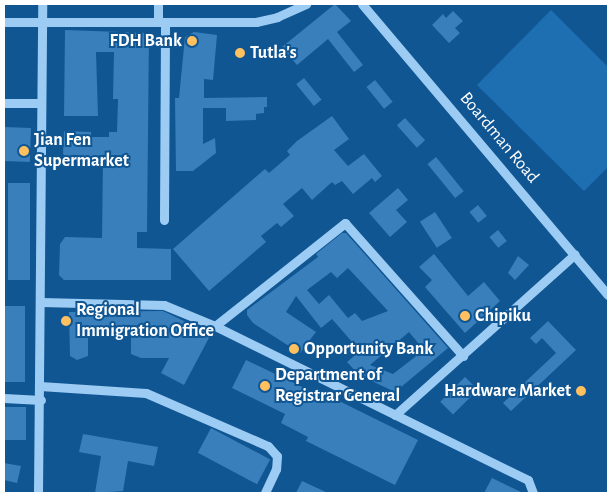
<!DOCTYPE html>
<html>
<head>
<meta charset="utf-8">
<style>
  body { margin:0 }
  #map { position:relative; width:612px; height:497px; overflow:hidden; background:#105693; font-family:"Alegreya Sans",sans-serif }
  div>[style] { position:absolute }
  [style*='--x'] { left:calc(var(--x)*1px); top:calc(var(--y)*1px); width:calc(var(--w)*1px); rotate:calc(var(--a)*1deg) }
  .green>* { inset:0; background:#1e6fb1 }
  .building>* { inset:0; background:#387fbc; transform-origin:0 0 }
  .minor>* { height:9px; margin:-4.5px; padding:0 4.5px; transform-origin:4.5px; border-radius:4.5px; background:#9cccf3 }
  .dots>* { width:14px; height:14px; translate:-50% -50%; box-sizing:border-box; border:2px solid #105693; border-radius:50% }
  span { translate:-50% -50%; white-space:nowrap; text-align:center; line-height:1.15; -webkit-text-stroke:4px #105693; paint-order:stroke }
  .poi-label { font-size:18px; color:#fff; font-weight:700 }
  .right { translate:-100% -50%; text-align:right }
  .left { translate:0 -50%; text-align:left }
  .street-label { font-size:18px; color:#fff }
  .frame { position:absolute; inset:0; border:5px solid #fff; pointer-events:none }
</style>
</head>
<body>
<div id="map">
  <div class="green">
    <i style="clip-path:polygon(551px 10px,608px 67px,608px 167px,584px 191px,477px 85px)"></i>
  </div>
  <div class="building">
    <i style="clip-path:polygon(335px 4px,351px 21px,337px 32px,363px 65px,354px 72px,328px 39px,297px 65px,282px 47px)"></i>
    <i style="clip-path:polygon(453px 11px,463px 21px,455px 28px,460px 33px,449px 43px,432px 25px,443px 14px,446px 18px)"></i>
    <i style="clip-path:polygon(65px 30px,149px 33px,147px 232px,137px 232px,137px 248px,171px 249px,171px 280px,64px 280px,59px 275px,60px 244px,65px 237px,102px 238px,103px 158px,68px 158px,63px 154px,64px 131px,91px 132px,91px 137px,109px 137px,109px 132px,117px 132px,118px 99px,113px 99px,114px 52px,96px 52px,98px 116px,64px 116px)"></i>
    <i style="clip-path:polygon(194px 32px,217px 35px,213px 80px,204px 79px,204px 98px,267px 97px,267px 107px,264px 107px,264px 113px,256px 114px,256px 120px,226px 121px,226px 108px,203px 108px,203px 144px,215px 138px,216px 153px,193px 171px,176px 171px,175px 98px,179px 98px,185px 37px)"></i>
    <i style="left:304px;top:78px;width:28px;height:10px;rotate:51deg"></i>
    <i style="left:375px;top:80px;width:28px;height:11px;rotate:51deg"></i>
    <i style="clip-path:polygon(332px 116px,349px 139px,334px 150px,348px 166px,364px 154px,382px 176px,375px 182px,372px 178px,353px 194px,342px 181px,335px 185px,332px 182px,312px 200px,302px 188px,283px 204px,294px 216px,281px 227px,277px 223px,261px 236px,266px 242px,209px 291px,173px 249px,265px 169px,269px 173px,290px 155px,287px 151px,297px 141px)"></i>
    <i style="left:405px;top:118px;width:30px;height:11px;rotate:48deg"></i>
    <i style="left:4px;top:127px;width:27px;height:34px;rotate:2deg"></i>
    <i style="left:436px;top:157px;width:44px;height:11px;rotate:51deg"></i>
    <i style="left:8px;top:183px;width:22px;height:97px"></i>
    <i style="clip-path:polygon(398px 188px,408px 200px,396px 210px,407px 222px,390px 237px,369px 213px)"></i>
    <i style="left:478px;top:205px;width:14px;height:11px;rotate:51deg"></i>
    <i style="left:435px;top:212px;width:31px;height:18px;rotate:57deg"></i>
    <i style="left:498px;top:230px;width:14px;height:11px;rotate:51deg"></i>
    <i style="clip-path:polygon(evenodd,342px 233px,346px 233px,448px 348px,395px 392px,359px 375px,347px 362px,360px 351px,332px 319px,321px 328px,296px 296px,286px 312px,316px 332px,300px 353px,253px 323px,247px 315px,247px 310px,318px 257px,316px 254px,342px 233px,348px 268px,363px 284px,388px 311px,362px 321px,355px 313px,348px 318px,329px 295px,319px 304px,307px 290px,331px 272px,337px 278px,348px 268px,342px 233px,409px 332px,424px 350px,393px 374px,370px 365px,409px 332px)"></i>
    <i style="clip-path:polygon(434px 254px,468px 296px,484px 282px,500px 301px,465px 333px,425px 287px,432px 280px,419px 267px)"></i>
    <i style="clip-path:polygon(518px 256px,529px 265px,515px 280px,508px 273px)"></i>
    <i style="left:4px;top:306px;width:21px;height:76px"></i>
    <i style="clip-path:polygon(163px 311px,211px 334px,184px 385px,161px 373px,169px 358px,141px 358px,131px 354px,131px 328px,88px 328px,88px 356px,77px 360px,70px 356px,69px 312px)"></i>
    <i style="clip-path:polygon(548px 321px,576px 350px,511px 411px,503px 403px,556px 353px,542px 338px,536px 344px,530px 338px)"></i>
    <i style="clip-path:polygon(246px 360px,327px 399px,329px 396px,418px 440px,395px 485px,306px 441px,308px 437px,281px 423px,285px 414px,232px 388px)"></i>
    <i style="left:465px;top:377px;width:18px;height:35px;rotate:45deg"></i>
    <i style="left:4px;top:407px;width:22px;height:33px"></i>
    <i style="left:211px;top:428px;width:67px;height:28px;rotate:28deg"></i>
    <i style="clip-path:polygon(83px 434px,158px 447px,154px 466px,128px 461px,123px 491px,95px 493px,101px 456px,79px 452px)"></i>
    <i style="clip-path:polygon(4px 463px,21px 466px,17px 483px,4px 480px)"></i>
    <i style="clip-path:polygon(492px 478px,523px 493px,484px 493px)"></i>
    <i style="clip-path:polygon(302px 481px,328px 493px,296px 493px)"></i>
  </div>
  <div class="minor">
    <i style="--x:158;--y:4;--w:18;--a:90"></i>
    <i style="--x:362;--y:4;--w:381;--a:49.8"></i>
    <i style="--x:4;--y:22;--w:252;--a:0"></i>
    <i style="--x:256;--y:22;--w:22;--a:-13"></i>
    <i style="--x:277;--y:17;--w:32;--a:-24"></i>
    <i style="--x:4;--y:103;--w:37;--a:0"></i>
    <i style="--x:164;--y:220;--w:198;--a:-89.7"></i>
    <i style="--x:41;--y:302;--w:123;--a:1.4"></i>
    <i style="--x:164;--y:305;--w:55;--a:22.4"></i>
    <i style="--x:215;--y:326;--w:349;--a:26.2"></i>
    <i style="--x:528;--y:480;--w:14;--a:69"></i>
    <i style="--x:215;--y:326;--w:166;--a:-38.4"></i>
    <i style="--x:345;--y:223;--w:178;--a:48.4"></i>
    <i style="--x:40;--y:386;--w:106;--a:3.8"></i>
    <i style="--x:146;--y:393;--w:133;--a:23.5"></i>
    <i style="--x:268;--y:446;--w:13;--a:48"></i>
    <i style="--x:277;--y:456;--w:13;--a:94"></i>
    <i style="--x:276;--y:469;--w:26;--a:115"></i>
    <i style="--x:4;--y:398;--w:37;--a:3"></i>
    <i style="--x:395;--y:415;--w:241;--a:-41.8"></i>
    <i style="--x:38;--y:493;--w:489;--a:-89.5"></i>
  </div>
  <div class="dots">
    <i style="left:192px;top:41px;background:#ffc15f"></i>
    <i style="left:240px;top:53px;background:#ffc15f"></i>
    <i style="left:24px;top:151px;background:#ffc15f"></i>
    <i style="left:465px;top:316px;background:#ffc15f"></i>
    <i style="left:66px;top:321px;background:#ffc15f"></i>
    <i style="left:294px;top:349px;background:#ffc15f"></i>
    <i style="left:265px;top:386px;background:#ffc15f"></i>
    <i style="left:581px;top:391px;background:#ffc15f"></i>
  </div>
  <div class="poi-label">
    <span class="right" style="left:182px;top:41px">FDH Bank</span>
    <span class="left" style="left:250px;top:53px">Tutla's</span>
    <span class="left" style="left:34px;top:151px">Jian Fen<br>Supermarket</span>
    <span class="left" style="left:76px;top:321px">Regional<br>Immigration Office</span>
    <span class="left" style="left:475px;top:316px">Chipiku</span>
    <span class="left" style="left:304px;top:349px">Opportunity Bank</span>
    <span class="left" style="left:275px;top:386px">Department of<br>Registrar General</span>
    <span class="right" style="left:571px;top:391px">Hardware Market</span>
  </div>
  <div class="street-label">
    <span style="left:499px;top:138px;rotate:50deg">Boardman Road</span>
  </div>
  <div class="frame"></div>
</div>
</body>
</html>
